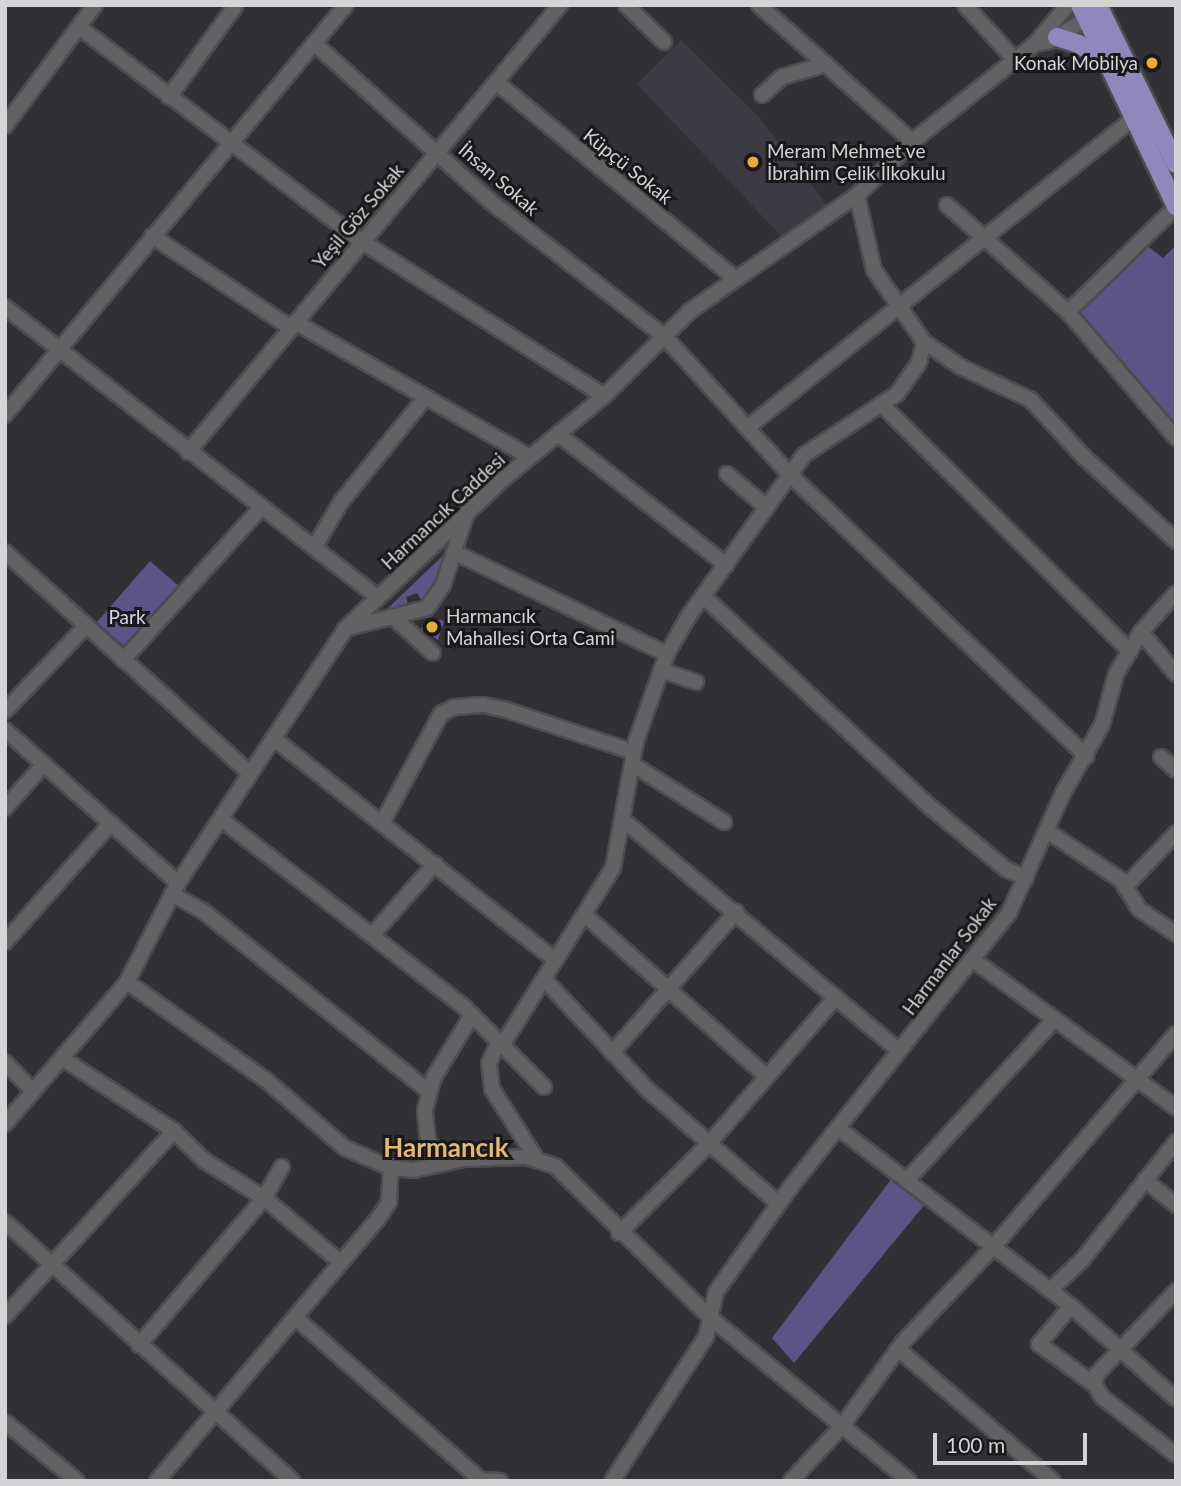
<!DOCTYPE html>
<html>
<head>
<meta charset="utf-8">
<style>
  body { margin:0 }
  #map { position:relative; width:1181px; height:1486px; overflow:hidden; background:#313135; font-family:Lato,sans-serif }
  div>[style] { position:absolute }
  [style*='--x'] { left:calc(var(--x)*1px); top:calc(var(--y)*1px); width:calc(var(--w)*1px); rotate:calc(var(--a)*1deg) }
  .built>* { inset:0; background:#3c3b44 }
  .green>* { inset:0; background:#5b5487; transform-origin:0 0 }
  .building>* { inset:0; background:#6151a5 }
  .roads { filter:drop-shadow(2px 0 #4d4d50) drop-shadow(-2px 0 #4d4d50) drop-shadow(0 2px #4d4d50) drop-shadow(0 -2px #4d4d50) }
  .minor>* { height:14px; margin:-7px; padding:0 7px; transform-origin:7px; border-radius:7px; background:#626265 }
  .major>* { height:18px; margin:-9px; padding:0 9px; transform-origin:9px; border-radius:9px; background:#9088bd }
  .dots>* { width:19px; height:19px; translate:-50% -50%; box-sizing:border-box; border:4px solid #19191b; border-radius:50% }
  span { translate:-50% -50%; white-space:nowrap; text-align:center; line-height:1.15; -webkit-text-stroke:6px #19191b; paint-order:stroke }
  .poi-label { font-size:19px; color:#d4d4d6 }
  .right { translate:-100% -50%; text-align:right }
  .left { translate:0 -50%; text-align:left }
  .street-label { font-size:19px; color:#d4d4d6 }
  .park-label { font-size:19px; color:#d7d5ed }
  .district-label { font-size:26px; color:#e2b973; font-weight:700 }
  .frame { position:absolute; inset:0; border:7px solid #d4d4d6; pointer-events:none }
  .scale { position:absolute; left:933px; top:1433px; width:154px; height:32px; box-sizing:border-box; border:4px solid #d4d4d6; border-top:0; padding-left:9px; font-size:21px; line-height:24px; white-space:nowrap; color:#d4d4d6; -webkit-text-stroke:5px #19191b; paint-order:stroke }
</style>
</head>
<body>
<div id="map">
  <div class="built">
    <i style="clip-path:polygon(681px 40px,759px 117px,829px 208px,784px 239px,637px 84px)"></i>
  </div>
  <div class="green">
    <i style="clip-path:polygon(1145px 244px,1163px 258px,1176px 245px,1176px 429px,1077px 311px)"></i>
    <i style="clip-path:polygon(454px 545px,434px 592px,423px 603px,417px 593px,406px 597px,409px 608px,385px 611px)"></i>
    <i style="left:150px;top:561px;width:43px;height:81px;rotate:41deg"></i>
    <i style="clip-path:polygon(892px 1178px,926px 1203px,794px 1363px,772px 1338px)"></i>
  </div>
  <div class="building">
    <i style="clip-path:polygon(430px 617px,444px 621px,438px 640px,421px 629px)"></i>
  </div>
  <div class="roads">
    <div class="minor">
      <i style="--x:626;--y:5;--w:53;--a:44.2"></i>
      <i style="--x:759;--y:5;--w:206;--a:41.7"></i>
      <i style="--x:965;--y:5;--w:74;--a:47.7"></i>
      <i style="--x:79;--y:27;--w:354;--a:37.2"></i>
      <i style="--x:361;--y:241;--w:288;--a:32.5"></i>
      <i style="--x:314;--y:43;--w:238;--a:41.9"></i>
      <i style="--x:491;--y:202;--w:219;--a:37.8"></i>
      <i style="--x:664;--y:336;--w:186;--a:47.8"></i>
      <i style="--x:789;--y:474;--w:410;--a:43.5"></i>
      <i style="--x:1035;--y:44;--w:15;--a:-11"></i>
      <i style="--x:1050;--y:41;--w:52;--a:-31"></i>
      <i style="--x:496;--y:82;--w:310;--a:39.4"></i>
      <i style="--x:762;--y:95;--w:27;--a:-42"></i>
      <i style="--x:782;--y:77;--w:46;--a:-16.5"></i>
      <i style="--x:169;--y:97;--w:114;--a:-53.9"></i>
      <i style="--x:5;--y:126;--w:151;--a:-53.4"></i>
      <i style="--x:857;--y:195;--w:77;--a:77.2"></i>
      <i style="--x:874;--y:270;--w:88;--a:55.2"></i>
      <i style="--x:924;--y:342;--w:45;--a:34"></i>
      <i style="--x:961;--y:367;--w:77;--a:25.2"></i>
      <i style="--x:1031;--y:400;--w:78;--a:47.1"></i>
      <i style="--x:1084;--y:457;--w:125;--a:42.4"></i>
      <i style="--x:947;--y:205;--w:162;--a:41.5"></i>
      <i style="--x:1068;--y:312;--w:166;--a:49.4"></i>
      <i style="--x:152;--y:236;--w:167;--a:33.5"></i>
      <i style="--x:5;--y:307;--w:472;--a:37.9"></i>
      <i style="--x:1068;--y:312;--w:151;--a:-44.2"></i>
      <i style="--x:295;--y:322;--w:271;--a:29.9"></i>
      <i style="--x:881;--y:404;--w:351;--a:44.8"></i>
      <i style="--x:5;--y:415;--w:533;--a:-50.25"></i>
      <i style="--x:747;--y:428;--w:496;--a:-38.7"></i>
      <i style="--x:558;--y:434;--w:213;--a:37.9"></i>
      <i style="--x:188;--y:452;--w:582;--a:-50.23"></i>
      <i style="--x:727;--y:474;--w:50;--a:40.1"></i>
      <i style="--x:314;--y:548;--w:53;--a:-59.6"></i>
      <i style="--x:341;--y:502;--w:134;--a:-51.1"></i>
      <i style="--x:5;--y:552;--w:330;--a:42.1"></i>
      <i style="--x:456;--y:553;--w:234;--a:25.6"></i>
      <i style="--x:703;--y:596;--w:307;--a:42.9"></i>
      <i style="--x:928;--y:805;--w:101;--a:39.4"></i>
      <i style="--x:1006;--y:869;--w:22;--a:24"></i>
      <i style="--x:394;--y:618;--w:52;--a:41.9"></i>
      <i style="--x:348;--y:628;--w:81;--a:-14.2"></i>
      <i style="--x:427;--y:608;--w:28;--a:-55"></i>
      <i style="--x:443;--y:585;--w:77;--a:-71.8"></i>
      <i style="--x:1141;--y:632;--w:55;--a:50.2"></i>
      <i style="--x:123;--y:660;--w:205;--a:-47.8"></i>
      <i style="--x:661;--y:670;--w:37;--a:19"></i>
      <i style="--x:5;--y:711;--w:117;--a:-46.4"></i>
      <i style="--x:5;--y:730;--w:231;--a:41.5"></i>
      <i style="--x:273;--y:738;--w:359;--a:38.2"></i>
      <i style="--x:1161;--y:757;--w:20;--a:41"></i>
      <i style="--x:632;--y:764;--w:109;--a:32.2"></i>
      <i style="--x:5;--y:808;--w:59;--a:-48.4"></i>
      <i style="--x:221;--y:819;--w:304;--a:37.7"></i>
      <i style="--x:462;--y:1005;--w:116;--a:45"></i>
      <i style="--x:622;--y:819;--w:361;--a:39.9"></i>
      <i style="--x:382;--y:823;--w:124;--a:-61.6"></i>
      <i style="--x:441;--y:714;--w:15;--a:-28"></i>
      <i style="--x:454;--y:707;--w:29;--a:-4"></i>
      <i style="--x:483;--y:705;--w:25;--a:12"></i>
      <i style="--x:507;--y:710;--w:133;--a:18.4"></i>
      <i style="--x:1047;--y:831;--w:89;--a:33.5"></i>
      <i style="--x:1121;--y:880;--w:34;--a:58"></i>
      <i style="--x:1139;--y:909;--w:45;--a:34"></i>
      <i style="--x:1125;--y:887;--w:74;--a:-46.6"></i>
      <i style="--x:172;--y:894;--w:35;--a:29"></i>
      <i style="--x:203;--y:911;--w:290;--a:38.6"></i>
      <i style="--x:586;--y:916;--w:241;--a:41.6"></i>
      <i style="--x:372;--y:935;--w:95;--a:-48.4"></i>
      <i style="--x:5;--y:942;--w:159;--a:-48.3"></i>
      <i style="--x:972;--y:959;--w:253;--a:36.1"></i>
      <i style="--x:544;--y:979;--w:151;--a:46.9"></i>
      <i style="--x:647;--y:1089;--w:175;--a:41.1"></i>
      <i style="--x:127;--y:982;--w:170;--a:35.2"></i>
      <i style="--x:266;--y:1080;--w:104;--a:40.7"></i>
      <i style="--x:345;--y:1148;--w:50;--a:23.5"></i>
      <i style="--x:391;--y:1168;--w:23;--a:5"></i>
      <i style="--x:414;--y:1170;--w:52;--a:-12.2"></i>
      <i style="--x:465;--y:1159;--w:62;--a:-1.8"></i>
      <i style="--x:527;--y:1157;--w:29;--a:18"></i>
      <i style="--x:555;--y:1166;--w:219;--a:44.3"></i>
      <i style="--x:712;--y:1319;--w:255;--a:39.4"></i>
      <i style="--x:499;--y:1041;--w:24;--a:114"></i>
      <i style="--x:489;--y:1063;--w:26;--a:83"></i>
      <i style="--x:492;--y:1089;--w:84;--a:57.6"></i>
      <i style="--x:503;--y:1044;--w:208;--a:-58"></i>
      <i style="--x:613;--y:868;--w:129;--a:-79.7"></i>
      <i style="--x:636;--y:741;--w:92;--a:-70.4"></i>
      <i style="--x:667;--y:654;--w:43;--a:-60.4"></i>
      <i style="--x:688;--y:617;--w:199;--a:-54.4"></i>
      <i style="--x:804;--y:455;--w:111;--a:-33.3"></i>
      <i style="--x:897;--y:394;--w:39;--a:-55"></i>
      <i style="--x:919;--y:362;--w:21;--a:-76"></i>
      <i style="--x:612;--y:1053;--w:188;--a:-48.7"></i>
      <i style="--x:62;--y:1058;--w:134;--a:33.1"></i>
      <i style="--x:174;--y:1131;--w:43;--a:44.1"></i>
      <i style="--x:205;--y:1161;--w:70;--a:32.1"></i>
      <i style="--x:264;--y:1198;--w:98;--a:40"></i>
      <i style="--x:5;--y:1062;--w:40;--a:46"></i>
      <i style="--x:5;--y:1124;--w:187;--a:-49.3"></i>
      <i style="--x:127;--y:982;--w:111;--a:-62.7"></i>
      <i style="--x:178;--y:883;--w:305;--a:-56.6"></i>
      <i style="--x:346;--y:628;--w:214;--a:-43.5"></i>
      <i style="--x:501;--y:481;--w:134;--a:-39.5"></i>
      <i style="--x:604;--y:396;--w:121;--a:-44.7"></i>
      <i style="--x:690;--y:311;--w:203;--a:-34.8"></i>
      <i style="--x:857;--y:195;--w:84;--a:-43.6"></i>
      <i style="--x:918;--y:137;--w:149;--a:-38.5"></i>
      <i style="--x:1035;--y:44;--w:51;--a:-49.8"></i>
      <i style="--x:838;--y:1128;--w:293;--a:37.4"></i>
      <i style="--x:1071;--y:1306;--w:140;--a:41.5"></i>
      <i style="--x:445;--y:1163;--w:28;--a:-128"></i>
      <i style="--x:428;--y:1141;--w:31;--a:-96"></i>
      <i style="--x:425;--y:1110;--w:34;--a:-75"></i>
      <i style="--x:434;--y:1077;--w:73;--a:-58.5"></i>
      <i style="--x:907;--y:1180;--w:217;--a:-47.4"></i>
      <i style="--x:1145;--y:1180;--w:40;--a:39"></i>
      <i style="--x:5;--y:1222;--w:387;--a:42"></i>
      <i style="--x:619;--y:1233;--w:124;--a:-44.7"></i>
      <i style="--x:707;--y:1146;--w:197;--a:-49.1"></i>
      <i style="--x:1050;--y:1290;--w:44;--a:-43.2"></i>
      <i style="--x:1082;--y:1260;--w:151;--a:-51.5"></i>
      <i style="--x:1176;--y:1291;--w:116;--a:133.6"></i>
      <i style="--x:1096;--y:1375;--w:10;--a:96"></i>
      <i style="--x:1095;--y:1385;--w:14;--a:60"></i>
      <i style="--x:1102;--y:1397;--w:94;--a:38.1"></i>
      <i style="--x:1071;--y:1306;--w:50;--a:130.1"></i>
      <i style="--x:1039;--y:1344;--w:69;--a:36.2"></i>
      <i style="--x:5;--y:1316;--w:251;--a:-47.6"></i>
      <i style="--x:297;--y:1319;--w:244;--a:41.2"></i>
      <i style="--x:481;--y:1480;--w:19;--a:3"></i>
      <i style="--x:139;--y:1345;--w:193;--a:-49.6"></i>
      <i style="--x:264;--y:1198;--w:36;--a:-60"></i>
      <i style="--x:898;--y:1349;--w:204;--a:40.4"></i>
      <i style="--x:5;--y:1422;--w:93;--a:39.3"></i>
      <i style="--x:157;--y:1481;--w:341;--a:-49.9"></i>
      <i style="--x:377;--y:1220;--w:22;--a:-56"></i>
      <i style="--x:389;--y:1202;--w:34;--a:-87"></i>
      <i style="--x:612;--y:1481;--w:172;--a:-56.9"></i>
      <i style="--x:706;--y:1337;--w:46;--a:-77.5"></i>
      <i style="--x:716;--y:1292;--w:128;--a:-54.6"></i>
      <i style="--x:790;--y:1188;--w:352;--a:-51.5"></i>
      <i style="--x:1009;--y:913;--w:132;--a:-65.8"></i>
      <i style="--x:1063;--y:793;--w:78;--a:-60.2"></i>
      <i style="--x:1102;--y:725;--w:53;--a:-74.6"></i>
      <i style="--x:1116;--y:674;--w:49;--a:-59.2"></i>
      <i style="--x:1141;--y:632;--w:52;--a:-48.1"></i>
      <i style="--x:791;--y:1481;--w:75;--a:-47.2"></i>
      <i style="--x:842;--y:1426;--w:105;--a:-53.9"></i>
      <i style="--x:904;--y:1341;--w:131;--a:-46.5"></i>
      <i style="--x:994;--y:1246;--w:279;--a:-49.4"></i>
    </div>
    <div class="major">
      <i style="--x:1080;--y:5;--w:223;--a:64.5"></i>
      <i style="--x:1098;--y:5;--w:177;--a:63.9"></i>
      <i style="--x:1057;--y:37;--w:23;--a:18"></i>
      <i style="--x:1079;--y:44;--w:36;--a:34"></i>
    </div>
  </div>
  <div class="dots">
    <i style="left:1152px;top:63px;background:#e8ac37"></i>
    <i style="left:753px;top:162px;background:#e8ac37"></i>
    <i style="left:432px;top:627px;background:#e8ac37"></i>
  </div>
  <div class="poi-label">
    <span class="right" style="left:1138px;top:63px">Konak Mobilya</span>
    <span class="left" style="left:767px;top:162px">Meram Mehmet ve<br>İbrahim Çelik İlkokulu</span>
    <span class="left" style="left:446px;top:627px">Harmancık<br>Mahallesi Orta Cami</span>
  </div>
  <div class="street-label">
    <span style="left:628px;top:166px;rotate:39deg">Küpçü Sokak</span>
    <span style="left:499px;top:179px;rotate:41deg">İhsan Sokak</span>
    <span style="left:358px;top:216px;rotate:-50deg">Yeşil Göz Sokak</span>
    <span style="left:443px;top:511px;rotate:-43deg">Harmancık Caddesi</span>
    <span style="left:949px;top:956px;rotate:-53deg">Harmanlar Sokak</span>
  </div>
  <div class="park-label">
    <span style="left:127px;top:617px">Park</span>
  </div>
  <div class="district-label">
    <span style="left:446px;top:1148px">Harmancık</span>
  </div>
  <div class="frame"></div>
  <div class="scale">100 m</div>
</div>
</body>
</html>
